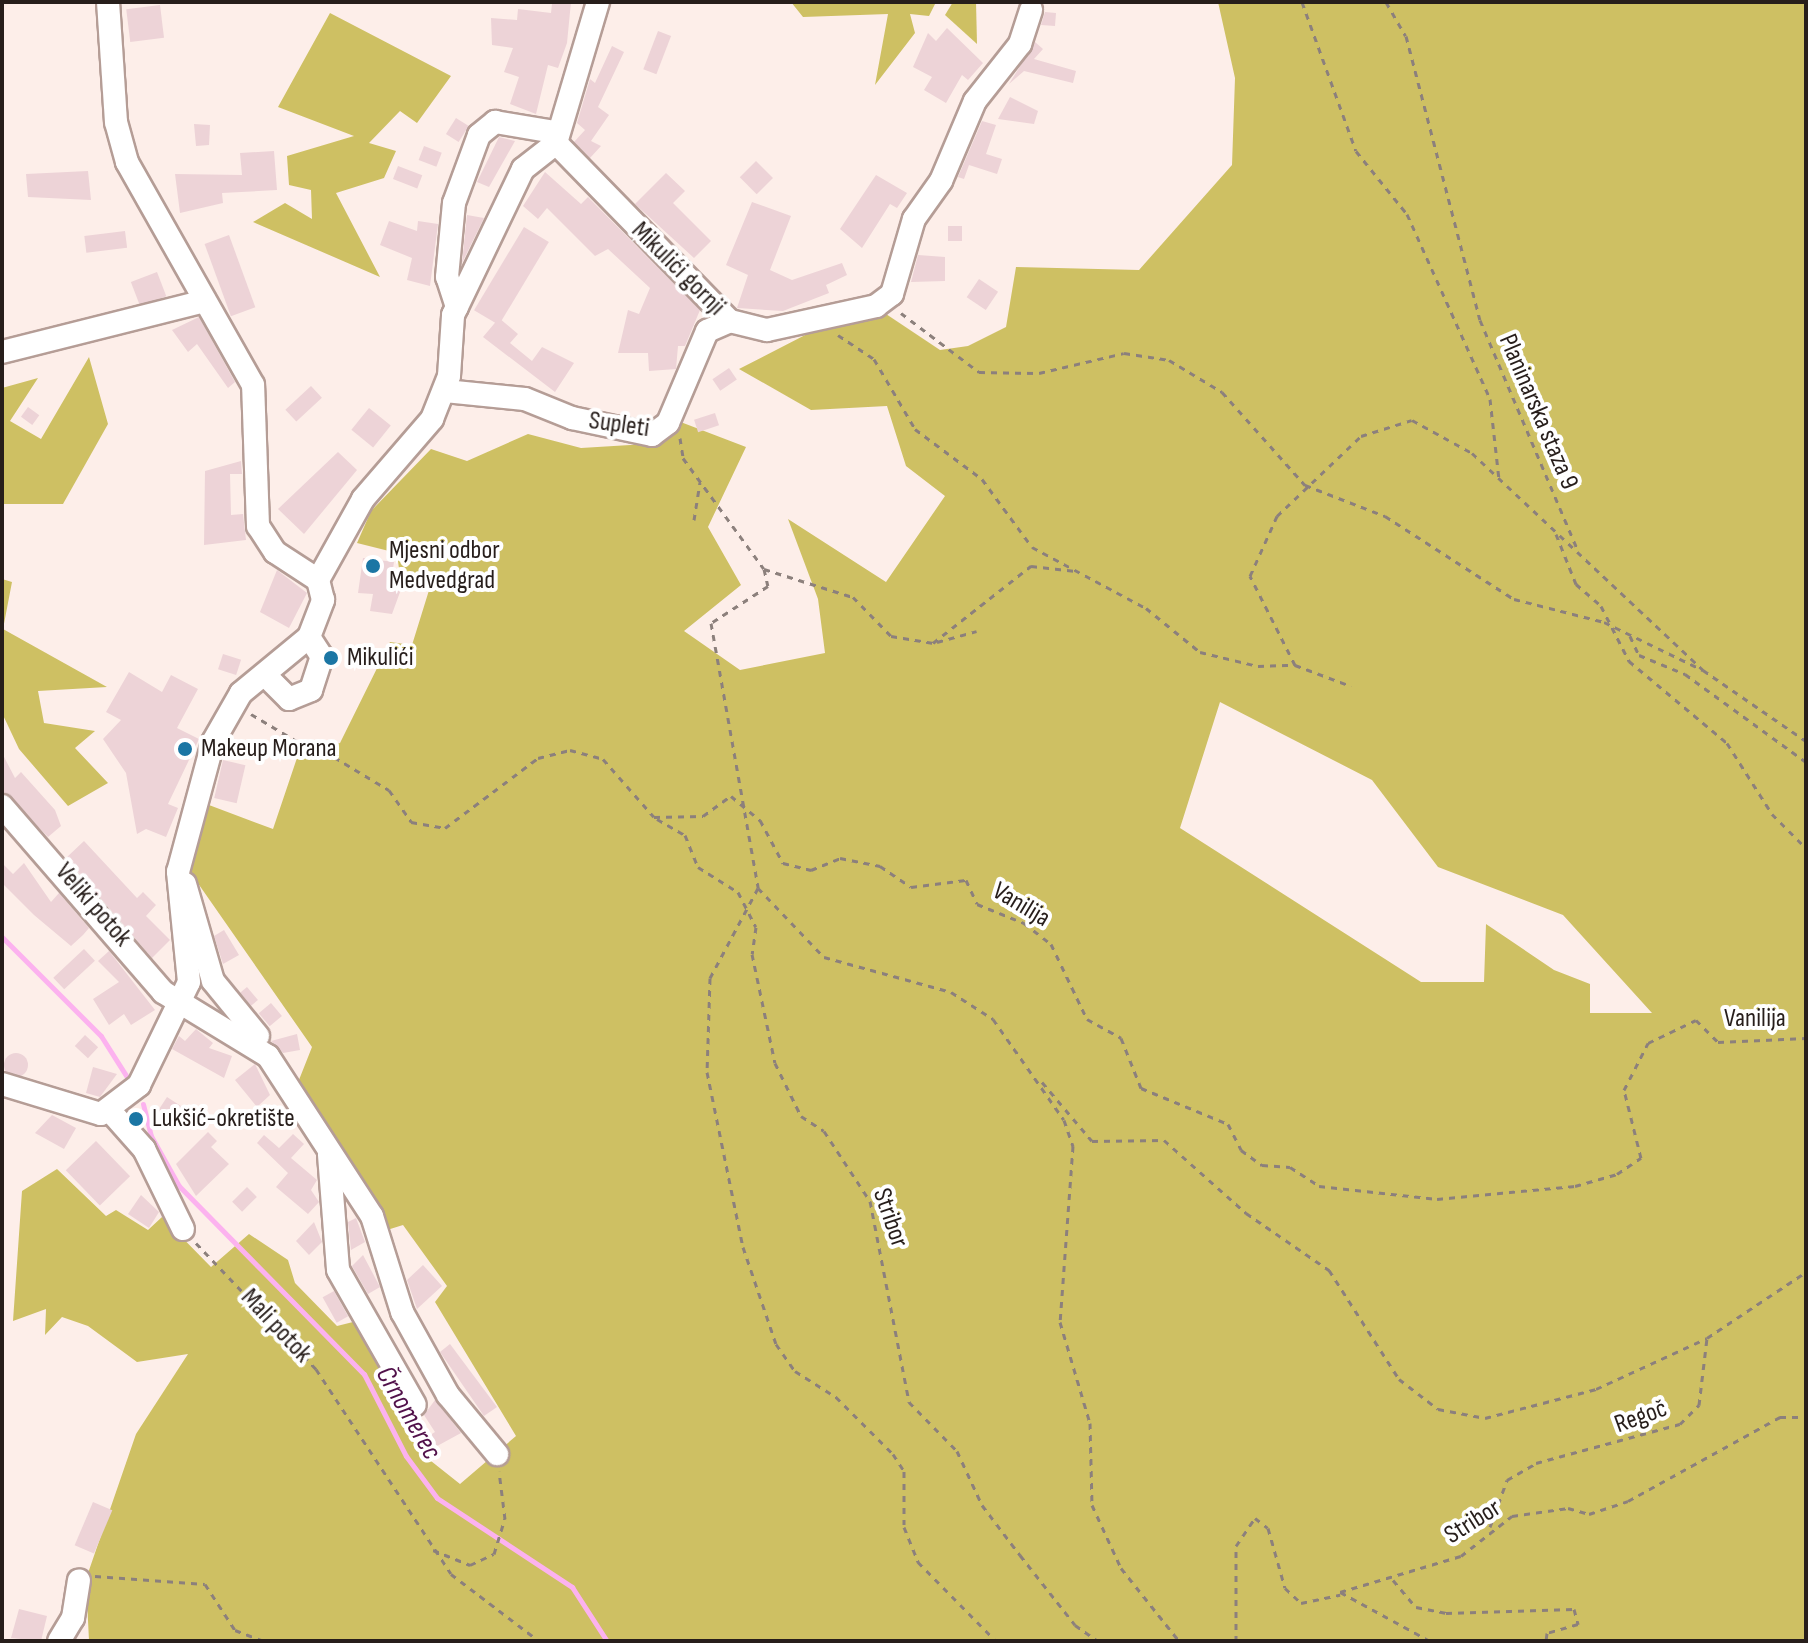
<!DOCTYPE html>
<html>
<head>
<meta charset="utf-8">
<style>
  body { margin:0 }
  #map { position:relative; width:1808px; height:1643px; overflow:hidden; background:#fdeee9; font-family:"Sofia Sans Condensed",sans-serif }
  div>[style] { position:absolute }
  [style*='--x'] { left:calc(var(--x)*1px); top:calc(var(--y)*1px); width:calc(var(--w)*1px); rotate:calc(var(--a)*1deg) }
  .forest>* { inset:0; background:#cec063 }
  .stream>* { height:5px; margin:-2.5px; padding:0 2.5px; transform-origin:2.5px; border-radius:2.5px; background:#fcb2ef }
  .building>* { inset:0; background:#edd3d7; transform-origin:0 0 }
  .round { border-radius:50% }
  .path>* { height:3px; margin-top:-1.5px; transform-origin:0; background:repeating-linear-gradient(90deg,#8c807c 0 6px,transparent 0 12px) }
  .roads { filter:drop-shadow(2px 0 #b59d96) drop-shadow(-2px 0 #b59d96) drop-shadow(0 2px #b59d96) drop-shadow(0 -2px #b59d96) }
  .minor>* { height:22px; margin:-11px; padding:0 11px; transform-origin:11px; border-radius:11px; background:#fff }
  .dots>* { width:22px; height:22px; translate:-50% -50%; box-sizing:border-box; border:4px solid #fff; border-radius:50% }
  span { translate:-50% -50%; white-space:nowrap; text-align:center; line-height:1.15; -webkit-text-stroke:8px #fff; paint-order:stroke }
  .street-label { font-size:26px; color:#271e1b }
  .poi-label { font-size:26px; color:#271e1b }
  .left { translate:0 -50%; text-align:left }
  .water-label { font-size:28px; color:#51114a; font-style:italic }
  .frame { position:absolute; inset:0; border:4px solid #271e1b; pointer-events:none }
</style>
</head>
<body>
<div id="map">
  <div class="forest">
    <i style="clip-path:polygon(791px 2px,936px 2px,929px 16px,910px 14px,915px 33px,875px 85px,888px 14px,803px 17px)"></i>
    <i style="clip-path:polygon(953px 2px,976px 2px,977px 44px,945px 15px)"></i>
    <i style="clip-path:polygon(evenodd,1218px 2px,1806px 2px,1806px 1641px,89px 1641px,86px 1579px,136px 1434px,188px 1354px,137px 1362px,88px 1326px,62px 1317px,45px 1335px,46px 1309px,13px 1321px,22px 1191px,57px 1169px,106px 1216px,116px 1210px,148px 1230px,162px 1217px,211px 1267px,249px 1234px,288px 1260px,295px 1283px,337px 1326px,353px 1322px,398px 1387px,431px 1461px,460px 1484px,516px 1436px,435px 1302px,447px 1286px,403px 1225px,387px 1230px,295px 1090px,312px 1047px,188px 869px,201px 802px,273px 829px,299px 752px,340px 743px,390px 642px,412px 645px,430px 587px,400px 577px,397px 553px,357px 543px,371px 511px,431px 449px,467px 461px,528px 434px,581px 448px,663px 443px,678px 421px,746px 447px,708px 527px,741px 585px,684px 631px,740px 670px,825px 653px,818px 599px,788px 519px,886px 582px,945px 496px,906px 466px,887px 406px,811px 410px,739px 369px,842px 316px,883px 312px,940px 350px,968px 346px,1006px 327px,1016px 267px,1139px 270px,1232px 165px,1235px 78px,1218px 2px,1220px 702px,1372px 780px,1438px 867px,1563px 915px,1652px 1013px,1590px 1013px,1590px 984px,1554px 970px,1486px 924px,1484px 982px,1421px 982px,1180px 828px,1220px 702px)"></i>
    <i style="clip-path:polygon(330px 13px,451px 76px,417px 123px,400px 111px,369px 143px,396px 151px,384px 178px,336px 193px,380px 277px,253px 222px,285px 203px,312px 219px,311px 190px,289px 185px,287px 156px,354px 136px,278px 107px)"></i>
    <i style="clip-path:polygon(89px 357px,108px 424px,63px 504px,2px 504px,2px 388px,38px 378px,10px 421px,41px 439px)"></i>
    <i style="clip-path:polygon(2px 579px,12px 582px,3px 629px,107px 687px,38px 691px,44px 723px,95px 731px,75px 748px,108px 783px,68px 806px,19px 749px,2px 713px)"></i>
  </div>
  <div class="stream">
    <i style="--x:2;--y:937;--w:140;--a:45"></i>
    <i style="--x:101;--y:1036;--w:49;--a:57.6"></i>
    <i style="--x:143;--y:1104;--w:33;--a:76"></i>
    <i style="--x:151;--y:1136;--w:57;--a:60.8"></i>
    <i style="--x:179;--y:1186;--w:264;--a:45.5"></i>
    <i style="--x:364;--y:1374;--w:92;--a:62.9"></i>
    <i style="--x:406;--y:1456;--w:52;--a:53.6"></i>
    <i style="--x:437;--y:1498;--w:162;--a:33.4"></i>
    <i style="--x:572;--y:1587;--w:64;--a:57.1"></i>
  </div>
  <div class="building">
    <i style="clip-path:polygon(571px 2px,567px 43px,558px 68px,548px 65px,536px 114px,510px 104px,519px 77px,504px 72px,513px 48px,492px 45px,491px 18px,517px 20px,518px 9px,551px 13px,552px 4px)"></i>
    <i style="left:160px;top:5px;width:33px;height:34px;rotate:83deg"></i>
    <i style="clip-path:polygon(1045px 12px,1056px 13px,1055px 26px,1041px 25px)"></i>
    <i style="clip-path:polygon(947px 28px,983px 63px,968px 80px,962px 75px,946px 103px,924px 90px,932px 77px,913px 67px,928px 33px,936px 41px)"></i>
    <i style="left:658px;top:31px;width:14px;height:41px;rotate:21deg"></i>
    <i style="clip-path:polygon(1035px 42px,1043px 49px,1034px 59px,1076px 71px,1073px 83px,1024px 71px,1009px 84px)"></i>
    <i style="clip-path:polygon(612px 46px,624px 52px,598px 107px,609px 115px,591px 141px,601px 146px,590px 158px,574px 142px,585px 130px,577px 123px,590px 79px,595px 83px)"></i>
    <i style="clip-path:polygon(1010px 97px,1038px 111px,1034px 124px,998px 119px)"></i>
    <i style="left:456px;top:118px;width:15px;height:19px;rotate:32deg"></i>
    <i style="clip-path:polygon(982px 121px,996px 125px,986px 154px,1002px 159px,997px 174px,969px 165px,964px 179px,958px 177px)"></i>
    <i style="clip-path:polygon(194px 124px,210px 125px,209px 145px,196px 146px)"></i>
    <i style="clip-path:polygon(499px 137px,515px 141px,489px 187px,477px 182px)"></i>
    <i style="left:424px;top:146px;width:19px;height:15px;rotate:21deg"></i>
    <i style="clip-path:polygon(274px 151px,277px 190px,222px 193px,223px 203px,180px 213px,175px 174px,242px 175px,240px 153px)"></i>
    <i style="left:756px;top:161px;width:24px;height:23px;rotate:45deg"></i>
    <i style="left:398px;top:166px;width:26px;height:14px;rotate:21deg"></i>
    <i style="clip-path:polygon(88px 171px,91px 200px,28px 197px,26px 174px)"></i>
    <i style="clip-path:polygon(545px 172px,581px 204px,588px 197px,700px 310px,685px 346px,678px 346px,676px 369px,649px 371px,648px 353px,618px 353px,628px 310px,639px 314px,650px 288px,608px 249px,595px 256px,547px 208px,538px 219px,523px 206px)"></i>
    <i style="clip-path:polygon(666px 173px,685px 191px,673px 203px,711px 241px,694px 258px,635px 204px)"></i>
    <i style="clip-path:polygon(876px 175px,907px 193px,897px 208px,890px 204px,862px 248px,840px 229px)"></i>
    <i style="clip-path:polygon(752px 202px,791px 216px,770px 270px,792px 280px,842px 263px,847px 275px,826px 285px,829px 293px,783px 311px,737px 308px,748px 275px,726px 265px)"></i>
    <i style="clip-path:polygon(467px 215px,484px 218px,462px 263px)"></i>
    <i style="clip-path:polygon(389px 221px,417px 231px,418px 221px,438px 224px,430px 286px,407px 280px,412px 258px,380px 245px)"></i>
    <i style="left:948px;top:226px;width:14px;height:15px"></i>
    <i style="left:524px;top:227px;width:29px;height:97px;rotate:31deg"></i>
    <i style="left:125px;top:231px;width:17px;height:41px;rotate:83deg"></i>
    <i style="left:229px;top:235px;width:77px;height:26px;rotate:70deg"></i>
    <i style="clip-path:polygon(918px 255px,945px 257px,945px 281px,911px 282px)"></i>
    <i style="left:157px;top:272px;width:26px;height:28px;rotate:69deg"></i>
    <i style="left:979px;top:279px;width:23px;height:22px;rotate:34deg"></i>
    <i style="clip-path:polygon(199px 317px,235px 382px,228px 388px,197px 344px,188px 352px,172px 330px)"></i>
    <i style="clip-path:polygon(499px 318px,518px 334px,510px 343px,532px 361px,542px 347px,574px 363px,555px 392px,483px 337px)"></i>
    <i style="left:729px;top:368px;width:14px;height:20px;rotate:56deg"></i>
    <i style="left:311px;top:386px;width:16px;height:35px;rotate:47deg"></i>
    <i style="left:28px;top:407px;width:14px;height:12px;rotate:36deg"></i>
    <i style="left:369px;top:408px;width:28px;height:28px;rotate:39deg"></i>
    <i style="left:715px;top:413px;width:13px;height:22px;rotate:72deg"></i>
    <i style="clip-path:polygon(338px 452px,357px 470px,304px 534px,278px 509px)"></i>
    <i style="clip-path:polygon(241px 461px,242px 474px,230px 474px,231px 515px,243px 514px,246px 540px,204px 545px,205px 471px)"></i>
    <i style="clip-path:polygon(363px 558px,394px 562px,391px 582px,403px 584px,392px 614px,370px 611px,373px 594px,358px 593px)"></i>
    <i style="clip-path:polygon(277px 570px,307px 593px,289px 628px,260px 612px)"></i>
    <i style="left:223px;top:654px;width:19px;height:16px;rotate:18deg"></i>
    <i style="clip-path:polygon(129px 672px,162px 692px,171px 675px,198px 689px,177px 728px,199px 739px,168px 804px,178px 808px,166px 837px,146px 829px,137px 834px,126px 773px,103px 739px,121px 720px,106px 712px)"></i>
    <i style="clip-path:polygon(2px 753px,15px 778px,21px 772px,55px 810px,61px 826px,48px 837px,2px 790px)"></i>
    <i style="left:223px;top:760px;width:23px;height:39px;rotate:13deg"></i>
    <i style="clip-path:polygon(84px 841px,137px 898px,143px 892px,156px 905px,146px 916px,170px 940px,152px 958px,66px 858px)"></i>
    <i style="clip-path:polygon(2px 863px,13px 874px,24px 863px,51px 902px,59px 893px,89px 928px,83px 935px,71px 946px,34px 915px,2px 883px)"></i>
    <i style="clip-path:polygon(224px 930px,239px 955px,223px 964px,214px 936px)"></i>
    <i style="left:84px;top:949px;width:16px;height:42px;rotate:47deg"></i>
    <i style="clip-path:polygon(109px 951px,155px 1010px,131px 1025px,124px 1014px,109px 1025px,93px 999px,119px 982px,98px 961px)"></i>
    <i style="left:247px;top:987px;width:17px;height:9px;rotate:50deg"></i>
    <i style="left:271px;top:1003px;width:17px;height:16px;rotate:50deg"></i>
    <i style="clip-path:polygon(196px 1029px,213px 1043px,209px 1048px,232px 1056px,224px 1078px,172px 1049px,179px 1036px,185px 1041px)"></i>
    <i style="clip-path:polygon(297px 1034px,300px 1050px,283px 1053px,271px 1041px)"></i>
    <i style="left:85px;top:1035px;width:18px;height:15px;rotate:43deg"></i>
    <i class="round" style="left:4px;top:1053px;width:24px;height:24px"></i>
    <i style="clip-path:polygon(255px 1064px,270px 1095px,257px 1107px,235px 1080px)"></i>
    <i style="clip-path:polygon(93px 1067px,117px 1074px,100px 1097px,86px 1093px)"></i>
    <i style="left:167px;top:1097px;width:17px;height:18px;rotate:33deg"></i>
    <i style="clip-path:polygon(52px 1115px,76px 1128px,64px 1149px,35px 1133px)"></i>
    <i style="clip-path:polygon(208px 1132px,217px 1141px,211px 1147px,229px 1164px,196px 1196px,176px 1164px)"></i>
    <i style="clip-path:polygon(293px 1134px,304px 1144px,291px 1158px,317px 1180px,311px 1190px,319px 1202px,308px 1214px,276px 1187px,288px 1173px,257px 1143px,264px 1135px,279px 1148px)"></i>
    <i style="left:96px;top:1141px;width:49px;height:42px;rotate:46deg"></i>
    <i style="left:247px;top:1187px;width:14px;height:21px;rotate:45deg"></i>
    <i style="clip-path:polygon(141px 1195px,159px 1212px,149px 1228px,128px 1214px)"></i>
    <i style="clip-path:polygon(356px 1218px,365px 1242px,351px 1250px,348px 1222px)"></i>
    <i style="clip-path:polygon(314px 1222px,322px 1242px,309px 1255px,296px 1241px)"></i>
    <i style="clip-path:polygon(363px 1255px,380px 1287px,368px 1294px,352px 1266px)"></i>
    <i style="clip-path:polygon(423px 1265px,442px 1286px,417px 1309px,407px 1280px)"></i>
    <i style="left:334px;top:1291px;width:29px;height:13px;rotate:61deg"></i>
    <i style="clip-path:polygon(450px 1344px,497px 1407px,484px 1416px,440px 1352px)"></i>
    <i style="clip-path:polygon(435px 1400px,461px 1433px,428px 1451px,422px 1440px,435px 1432px,424px 1415px)"></i>
    <i style="left:93px;top:1502px;width:21px;height:47px;rotate:23deg"></i>
    <i style="clip-path:polygon(19px 1609px,47px 1616px,41px 1641px,11px 1638px)"></i>
  </div>
  <div class="path">
    <i style="--x:1302;--y:2;--w:158;--a:70.1"></i>
    <i style="--x:1356;--y:151;--w:81;--a:51"></i>
    <i style="--x:1407;--y:214;--w:203;--a:65.8"></i>
    <i style="--x:1490;--y:399;--w:81;--a:83.6"></i>
    <i style="--x:1386;--y:2;--w:39;--a:60"></i>
    <i style="--x:1406;--y:36;--w:293;--a:75.4"></i>
    <i style="--x:1480;--y:320;--w:249;--a:67"></i>
    <i style="--x:901;--y:313;--w:98;--a:37.1"></i>
    <i style="--x:979;--y:372;--w:60;--a:1"></i>
    <i style="--x:1039;--y:373;--w:87;--a:-13.2"></i>
    <i style="--x:1124;--y:353;--w:46;--a:8.8"></i>
    <i style="--x:1169;--y:360;--w:62;--a:31.1"></i>
    <i style="--x:1222;--y:392;--w:125;--a:48.3"></i>
    <i style="--x:1305;--y:485;--w:86;--a:21.2"></i>
    <i style="--x:1385;--y:516;--w:153;--a:32.8"></i>
    <i style="--x:1514;--y:599;--w:93;--a:14.3"></i>
    <i style="--x:1604;--y:622;--w:110;--a:25.9"></i>
    <i style="--x:838;--y:335;--w:43;--a:33.7"></i>
    <i style="--x:874;--y:359;--w:81;--a:59.6"></i>
    <i style="--x:915;--y:429;--w:84;--a:36.7"></i>
    <i style="--x:982;--y:479;--w:84;--a:53.7"></i>
    <i style="--x:1032;--y:547;--w:129;--a:28.2"></i>
    <i style="--x:1146;--y:608;--w:70;--a:39.2"></i>
    <i style="--x:1200;--y:652;--w:60;--a:13.6"></i>
    <i style="--x:1258;--y:666;--w:37;--a:-2"></i>
    <i style="--x:1295;--y:665;--w:60;--a:20.6"></i>
    <i style="--x:680;--y:438;--w:20;--a:81"></i>
    <i style="--x:683;--y:458;--w:137;--a:53.9"></i>
    <i style="--x:764;--y:569;--w:17;--a:77"></i>
    <i style="--x:768;--y:586;--w:68;--a:147"></i>
    <i style="--x:711;--y:623;--w:269;--a:79.9"></i>
    <i style="--x:758;--y:888;--w:95;--a:46.3"></i>
    <i style="--x:824;--y:957;--w:132;--a:15.4"></i>
    <i style="--x:951;--y:992;--w:50;--a:32.7"></i>
    <i style="--x:993;--y:1019;--w:123;--a:54.9"></i>
    <i style="--x:1064;--y:1120;--w:28;--a:71"></i>
    <i style="--x:1073;--y:1146;--w:176;--a:94.2"></i>
    <i style="--x:1060;--y:1322;--w:105;--a:73.5"></i>
    <i style="--x:1090;--y:1423;--w:82;--a:88.6"></i>
    <i style="--x:1092;--y:1505;--w:69;--a:65.3"></i>
    <i style="--x:1121;--y:1568;--w:93;--a:51.5"></i>
    <i style="--x:694;--y:520;--w:38;--a:-81"></i>
    <i style="--x:1556;--y:534;--w:54;--a:68.2"></i>
    <i style="--x:1576;--y:584;--w:33;--a:41"></i>
    <i style="--x:1601;--y:606;--w:62;--a:63"></i>
    <i style="--x:1629;--y:661;--w:128;--a:39.9"></i>
    <i style="--x:1727;--y:743;--w:84;--a:57.6"></i>
    <i style="--x:1772;--y:814;--w:48;--a:45"></i>
    <i style="--x:764;--y:569;--w:93;--a:17.5"></i>
    <i style="--x:853;--y:597;--w:54;--a:45.7"></i>
    <i style="--x:891;--y:636;--w:43;--a:9.5"></i>
    <i style="--x:933;--y:643;--w:125;--a:-38.2"></i>
    <i style="--x:1031;--y:566;--w:45;--a:6.3"></i>
    <i style="--x:1630;--y:636;--w:21;--a:65"></i>
    <i style="--x:1639;--y:655;--w:50;--a:22.4"></i>
    <i style="--x:1685;--y:674;--w:150;--a:36"></i>
    <i style="--x:937;--y:642;--w:41;--a:-15.4"></i>
    <i style="--x:1295;--y:665;--w:100;--a:-116.8"></i>
    <i style="--x:1250;--y:576;--w:66;--a:-65.8"></i>
    <i style="--x:1277;--y:516;--w:116;--a:-43.6"></i>
    <i style="--x:1361;--y:436;--w:53;--a:-17.4"></i>
    <i style="--x:1412;--y:420;--w:68;--a:28.8"></i>
    <i style="--x:1472;--y:453;--w:317;--a:43.2"></i>
    <i style="--x:1703;--y:670;--w:125;--a:34.6"></i>
    <i style="--x:251;--y:714;--w:55;--a:30.8"></i>
    <i style="--x:298;--y:742;--w:30;--a:0"></i>
    <i style="--x:328;--y:742;--w:16;--a:68"></i>
    <i style="--x:334;--y:757;--w:64;--a:31"></i>
    <i style="--x:389;--y:790;--w:39;--a:55"></i>
    <i style="--x:411;--y:822;--w:35;--a:10"></i>
    <i style="--x:445;--y:828;--w:116;--a:-37"></i>
    <i style="--x:538;--y:758;--w:33;--a:-14"></i>
    <i style="--x:570;--y:750;--w:34;--a:15"></i>
    <i style="--x:603;--y:759;--w:77;--a:48.7"></i>
    <i style="--x:654;--y:817;--w:49;--a:-1.2"></i>
    <i style="--x:703;--y:816;--w:34;--a:-36"></i>
    <i style="--x:731;--y:796;--w:38;--a:40"></i>
    <i style="--x:760;--y:820;--w:49;--a:61.9"></i>
    <i style="--x:783;--y:863;--w:29;--a:14"></i>
    <i style="--x:811;--y:870;--w:31;--a:-22"></i>
    <i style="--x:840;--y:858;--w:41;--a:11.3"></i>
    <i style="--x:880;--y:866;--w:37;--a:34"></i>
    <i style="--x:911;--y:887;--w:55;--a:-7.3"></i>
    <i style="--x:966;--y:880;--w:26;--a:65"></i>
    <i style="--x:977;--y:904;--w:51;--a:22"></i>
    <i style="--x:1024;--y:923;--w:34;--a:38"></i>
    <i style="--x:1051;--y:944;--w:83;--a:64.4"></i>
    <i style="--x:1087;--y:1019;--w:39;--a:29"></i>
    <i style="--x:1121;--y:1038;--w:54;--a:68.2"></i>
    <i style="--x:1141;--y:1088;--w:94;--a:22.5"></i>
    <i style="--x:1228;--y:1124;--w:29;--a:63"></i>
    <i style="--x:1241;--y:1150;--w:26;--a:36"></i>
    <i style="--x:1262;--y:1165;--w:28;--a:4"></i>
    <i style="--x:1290;--y:1167;--w:35;--a:33"></i>
    <i style="--x:1319;--y:1186;--w:119;--a:6.3"></i>
    <i style="--x:1437;--y:1199;--w:139;--a:-5.4"></i>
    <i style="--x:1575;--y:1186;--w:44;--a:-15.9"></i>
    <i style="--x:1617;--y:1174;--w:29;--a:-34"></i>
    <i style="--x:1641;--y:1158;--w:70;--a:-104"></i>
    <i style="--x:1624;--y:1090;--w:53;--a:-62.9"></i>
    <i style="--x:1648;--y:1043;--w:53;--a:-25.6"></i>
    <i style="--x:1696;--y:1020;--w:31;--a:45"></i>
    <i style="--x:1718;--y:1042;--w:88;--a:-2.6"></i>
    <i style="--x:657;--y:819;--w:32;--a:30"></i>
    <i style="--x:685;--y:835;--w:35;--a:68"></i>
    <i style="--x:698;--y:867;--w:47;--a:32"></i>
    <i style="--x:738;--y:892;--w:39;--a:63"></i>
    <i style="--x:756;--y:927;--w:27;--a:98"></i>
    <i style="--x:752;--y:954;--w:111;--a:78.1"></i>
    <i style="--x:775;--y:1063;--w:59;--a:63.9"></i>
    <i style="--x:801;--y:1116;--w:27;--a:33"></i>
    <i style="--x:824;--y:1131;--w:84;--a:56.7"></i>
    <i style="--x:870;--y:1201;--w:205;--a:79"></i>
    <i style="--x:909;--y:1402;--w:69;--a:45.6"></i>
    <i style="--x:957;--y:1451;--w:60;--a:65.2"></i>
    <i style="--x:982;--y:1505;--w:63;--a:52.8"></i>
    <i style="--x:1020;--y:1555;--w:89;--a:51.8"></i>
    <i style="--x:1075;--y:1625;--w:28;--a:35"></i>
    <i style="--x:758;--y:888;--w:102;--a:118.1"></i>
    <i style="--x:710;--y:978;--w:94;--a:91.8"></i>
    <i style="--x:707;--y:1072;--w:179;--a:78.4"></i>
    <i style="--x:743;--y:1247;--w:102;--a:71.2"></i>
    <i style="--x:776;--y:1344;--w:33;--a:55"></i>
    <i style="--x:795;--y:1371;--w:49;--a:32.4"></i>
    <i style="--x:836;--y:1397;--w:81;--a:45"></i>
    <i style="--x:893;--y:1454;--w:20;--a:57"></i>
    <i style="--x:904;--y:1471;--w:56;--a:90"></i>
    <i style="--x:904;--y:1527;--w:38;--a:68"></i>
    <i style="--x:918;--y:1562;--w:111;--a:45.4"></i>
    <i style="--x:1042;--y:1082;--w:77;--a:49.7"></i>
    <i style="--x:1092;--y:1141;--w:72;--a:-0.8"></i>
    <i style="--x:1164;--y:1140;--w:110;--a:41.7"></i>
    <i style="--x:1246;--y:1213;--w:101;--a:34.5"></i>
    <i style="--x:1329;--y:1270;--w:130;--a:57.3"></i>
    <i style="--x:1399;--y:1379;--w:49;--a:37.6"></i>
    <i style="--x:1438;--y:1409;--w:48;--a:10.8"></i>
    <i style="--x:1485;--y:1418;--w:115;--a:-14.6"></i>
    <i style="--x:1596;--y:1389;--w:122;--a:-24.7"></i>
    <i style="--x:196;--y:1243;--w:174;--a:46.4"></i>
    <i style="--x:316;--y:1369;--w:245;--a:56.6"></i>
    <i style="--x:451;--y:1574;--w:111;--a:37.3"></i>
    <i style="--x:1490;--y:1527;--w:50;--a:-70.1"></i>
    <i style="--x:1507;--y:1480;--w:34;--a:-30"></i>
    <i style="--x:1536;--y:1463;--w:149;--a:-15.2"></i>
    <i style="--x:1680;--y:1424;--w:27;--a:-45"></i>
    <i style="--x:1699;--y:1405;--w:67;--a:-83.2"></i>
    <i style="--x:1707;--y:1338;--w:119;--a:-33.7"></i>
    <i style="--x:433;--y:1550;--w:40;--a:22"></i>
    <i style="--x:470;--y:1565;--w:26;--a:-25"></i>
    <i style="--x:494;--y:1554;--w:37;--a:-73"></i>
    <i style="--x:505;--y:1519;--w:48;--a:-97.1"></i>
    <i style="--x:95;--y:1576;--w:110;--a:4.2"></i>
    <i style="--x:205;--y:1584;--w:55;--a:56.9"></i>
    <i style="--x:235;--y:1630;--w:30;--a:21"></i>
    <i style="--x:1393;--y:1580;--w:35;--a:50"></i>
    <i style="--x:1416;--y:1607;--w:31;--a:11"></i>
    <i style="--x:1446;--y:1613;--w:128;--a:-1.8"></i>
    <i style="--x:1574;--y:1609;--w:16;--a:75"></i>
    <i style="--x:1578;--y:1624;--w:32;--a:164"></i>
    <i style="--x:1547;--y:1633;--w:8;--a:97"></i>
    <i style="--x:1236;--y:1641;--w:95;--a:-90"></i>
    <i style="--x:1236;--y:1546;--w:34;--a:-56"></i>
    <i style="--x:1255;--y:1518;--w:16;--a:38"></i>
    <i style="--x:1268;--y:1528;--w:62;--a:74.2"></i>
    <i style="--x:1285;--y:1588;--w:22;--a:43"></i>
    <i style="--x:1301;--y:1603;--w:40;--a:-12"></i>
    <i style="--x:1430;--y:1641;--w:102;--a:-151.4"></i>
    <i style="--x:1340;--y:1592;--w:126;--a:-16.6"></i>
    <i style="--x:1461;--y:1556;--w:65;--a:-38.1"></i>
    <i style="--x:1512;--y:1516;--w:57;--a:-8.1"></i>
    <i style="--x:1568;--y:1508;--w:22;--a:16"></i>
    <i style="--x:1589;--y:1514;--w:41;--a:-18.4"></i>
    <i style="--x:1628;--y:1501;--w:174;--a:-28.9"></i>
    <i style="--x:1780;--y:1417;--w:26;--a:0"></i>
  </div>
  <div class="roads">
    <div class="minor">
      <i style="--x:598;--y:2;--w:147;--a:106.6"></i>
      <i style="--x:556;--y:143;--w:249;--a:45.7"></i>
      <i style="--x:730;--y:321;--w:38;--a:14"></i>
      <i style="--x:767;--y:330;--w:112;--a:-12.4"></i>
      <i style="--x:876;--y:306;--w:20;--a:-37"></i>
      <i style="--x:892;--y:294;--w:78;--a:-73.7"></i>
      <i style="--x:914;--y:219;--w:47;--a:-54.6"></i>
      <i style="--x:941;--y:181;--w:87;--a:-67"></i>
      <i style="--x:975;--y:101;--w:73;--a:-51.7"></i>
      <i style="--x:1020;--y:44;--w:36;--a:-72"></i>
      <i style="--x:457;--y:307;--w:32;--a:-108"></i>
      <i style="--x:447;--y:277;--w:74;--a:-84.6"></i>
      <i style="--x:454;--y:203;--w:72;--a:-69.8"></i>
      <i style="--x:479;--y:135;--w:21;--a:-39"></i>
      <i style="--x:495;--y:122;--w:61;--a:9.5"></i>
      <i style="--x:2;--y:352;--w:209;--a:-14.1"></i>
      <i style="--x:445;--y:391;--w:80;--a:5.7"></i>
      <i style="--x:525;--y:399;--w:51;--a:22"></i>
      <i style="--x:572;--y:418;--w:82;--a:12"></i>
      <i style="--x:652;--y:435;--w:20;--a:-37"></i>
      <i style="--x:668;--y:423;--w:100;--a:-67"></i>
      <i style="--x:707;--y:331;--w:25;--a:-23"></i>
      <i style="--x:318;--y:580;--w:93;--a:-60.9"></i>
      <i style="--x:363;--y:499;--w:106;--a:-49.2"></i>
      <i style="--x:432;--y:419;--w:46;--a:-68.4"></i>
      <i style="--x:449;--y:376;--w:61;--a:-86.2"></i>
      <i style="--x:453;--y:315;--w:162;--a:-64.4"></i>
      <i style="--x:523;--y:169;--w:42;--a:-38.2"></i>
      <i style="--x:265;--y:675;--w:34;--a:45"></i>
      <i style="--x:289;--y:699;--w:24;--a:-22"></i>
      <i style="--x:311;--y:690;--w:35;--a:-72"></i>
      <i style="--x:322;--y:657;--w:24;--a:-123"></i>
      <i style="--x:2;--y:806;--w:246;--a:49.1"></i>
      <i style="--x:163;--y:992;--w:123;--a:31.4"></i>
      <i style="--x:268;--y:1056;--w:191;--a:57"></i>
      <i style="--x:372;--y:1216;--w:101;--a:72.6"></i>
      <i style="--x:402;--y:1312;--w:95;--a:61"></i>
      <i style="--x:448;--y:1395;--w:77;--a:50.3"></i>
      <i style="--x:185;--y:884;--w:101;--a:73.9"></i>
      <i style="--x:213;--y:981;--w:71;--a:50.7"></i>
      <i style="--x:2;--y:1084;--w:103;--a:16.9"></i>
      <i style="--x:101;--y:1114;--w:48;--a:-37.3"></i>
      <i style="--x:139;--y:1085;--w:114;--a:-64.1"></i>
      <i style="--x:189;--y:982;--w:111;--a:-95.7"></i>
      <i style="--x:178;--y:872;--w:135;--a:-74.9"></i>
      <i style="--x:213;--y:742;--w:56;--a:-60.3"></i>
      <i style="--x:241;--y:693;--w:88;--a:-39.5"></i>
      <i style="--x:309;--y:637;--w:40;--a:-69"></i>
      <i style="--x:323;--y:600;--w:21;--a:-104"></i>
      <i style="--x:318;--y:580;--w:51;--a:-146.9"></i>
      <i style="--x:275;--y:552;--w:31;--a:-123"></i>
      <i style="--x:258;--y:526;--w:141;--a:-92"></i>
      <i style="--x:253;--y:385;--w:256;--a:-119.5"></i>
      <i style="--x:127;--y:162;--w:41;--a:-105.4"></i>
      <i style="--x:116;--y:122;--w:120;--a:-93.8"></i>
      <i style="--x:111;--y:1112;--w:50;--a:48.3"></i>
      <i style="--x:144;--y:1149;--w:89;--a:64"></i>
      <i style="--x:329;--y:1155;--w:115;--a:85.5"></i>
      <i style="--x:338;--y:1270;--w:155;--a:60.3"></i>
      <i style="--x:59;--y:1641;--w:27;--a:-59"></i>
      <i style="--x:73;--y:1618;--w:38;--a:-81"></i>
    </div>
  </div>
  <div class="dots">
    <i style="left:373px;top:566px;background:#1b76a4"></i>
    <i style="left:331px;top:658px;background:#1b76a4"></i>
    <i style="left:185px;top:749px;background:#1b76a4"></i>
    <i style="left:136px;top:1119px;background:#1b76a4"></i>
  </div>
  <div class="street-label">
    <span style="left:678px;top:269px;rotate:45deg">Mikulići gornji</span>
    <span style="left:1538px;top:412px;rotate:67deg">Planinarska staza 9</span>
    <span style="left:619px;top:425px;rotate:8deg">Supleti</span>
    <span style="left:93px;top:905px;rotate:49deg">Veliki potok</span>
    <span style="left:1021px;top:905px;rotate:31deg">Vanilija</span>
    <span style="left:1755px;top:1019px">Vanilija</span>
    <span style="left:890px;top:1218px;rotate:71deg">Stribor</span>
    <span style="left:276px;top:1326px;rotate:47deg">Mali potok</span>
    <span style="left:1641px;top:1417px;rotate:-20deg">Regoč</span>
    <span style="left:1473px;top:1522px;rotate:-32deg">Stribor</span>
  </div>
  <div class="poi-label">
    <span class="left" style="left:389px;top:566px">Mjesni odbor<br>Medvedgrad</span>
    <span class="left" style="left:347px;top:658px">Mikulići</span>
    <span class="left" style="left:201px;top:749px">Makeup Morana</span>
    <span class="left" style="left:152px;top:1119px">Lukšić-okretište</span>
  </div>
  <div class="water-label">
    <span style="left:408px;top:1413px;rotate:60deg">Črnomerec</span>
  </div>
  <div class="frame"></div>
</div>
</body>
</html>
